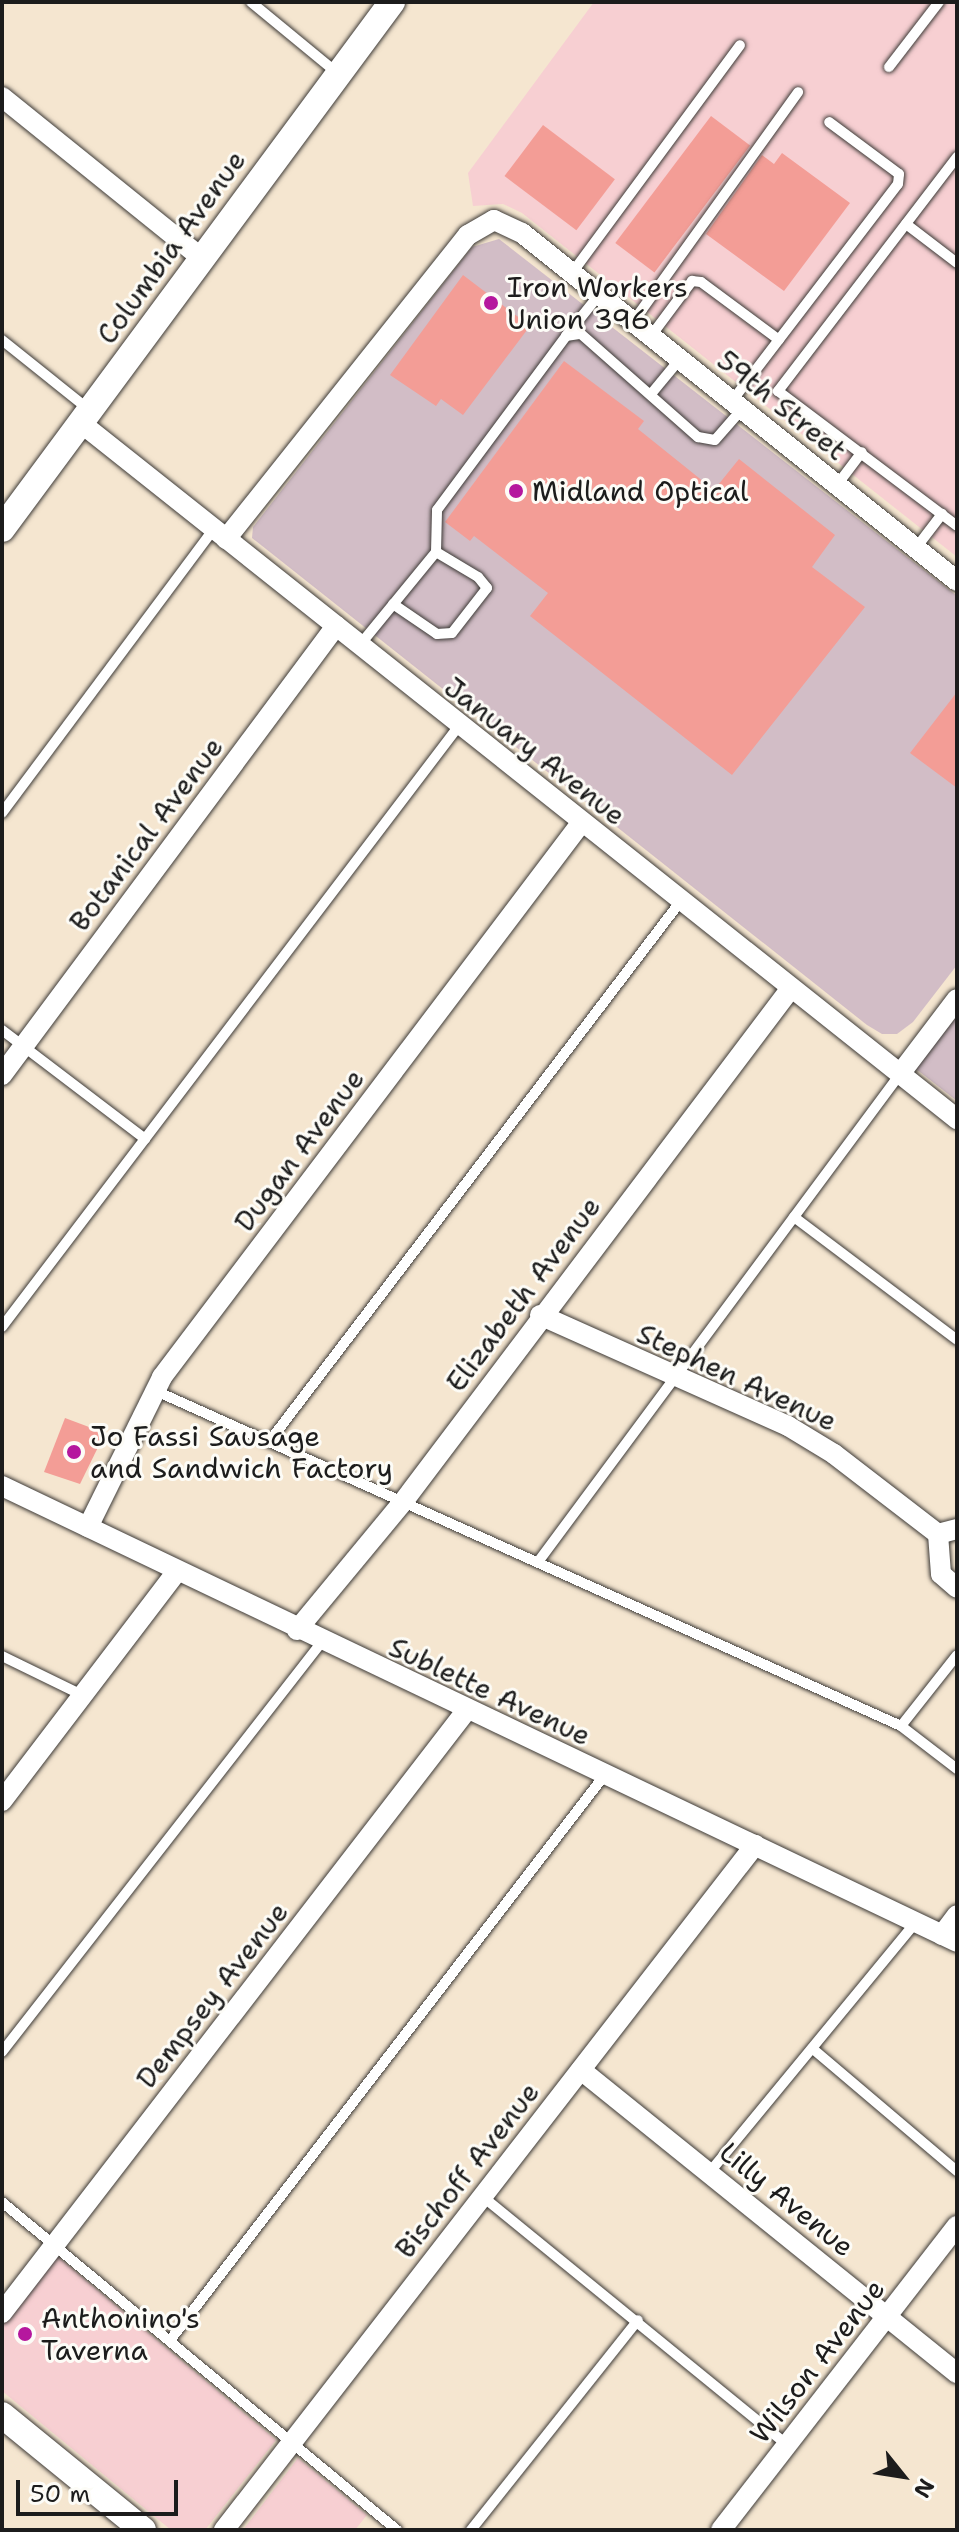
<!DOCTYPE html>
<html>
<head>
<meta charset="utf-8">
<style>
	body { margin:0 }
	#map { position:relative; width:959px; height:2532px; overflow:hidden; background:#f5e6d0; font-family:"Shantell Sans",sans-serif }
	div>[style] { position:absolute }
	.built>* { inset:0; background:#f7cfd2 }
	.industrial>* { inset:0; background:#d2bdc6 }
	.building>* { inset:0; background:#f39d96; transform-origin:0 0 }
	.roads { filter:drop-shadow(0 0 2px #3d3a37) drop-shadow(0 0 2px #3d3a37) }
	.service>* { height:10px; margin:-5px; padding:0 5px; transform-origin:5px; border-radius:5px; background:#fff }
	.minor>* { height:20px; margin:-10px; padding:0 10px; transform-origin:10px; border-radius:10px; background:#fff }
	.tertiary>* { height:26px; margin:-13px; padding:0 13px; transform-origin:13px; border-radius:13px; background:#fff }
	.dots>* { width:22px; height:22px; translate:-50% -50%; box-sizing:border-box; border:4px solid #fdfcf7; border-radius:50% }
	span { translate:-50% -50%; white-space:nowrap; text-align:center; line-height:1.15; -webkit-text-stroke:6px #fdfcf7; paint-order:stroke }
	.street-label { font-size:28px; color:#1c1c1c }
	.poi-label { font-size:28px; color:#1c1c1c }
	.left { translate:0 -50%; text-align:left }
	.frame { position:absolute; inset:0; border:4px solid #1c1c1c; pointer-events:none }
	.north { position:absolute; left:863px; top:2436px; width:80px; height:80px; -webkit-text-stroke:6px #fdfcf7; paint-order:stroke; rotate:120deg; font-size:22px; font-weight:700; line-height:32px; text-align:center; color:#1c1c1c }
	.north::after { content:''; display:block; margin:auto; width:28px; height:36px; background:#1c1c1c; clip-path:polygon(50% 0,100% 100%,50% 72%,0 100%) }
	.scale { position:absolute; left:16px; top:2480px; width:162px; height:36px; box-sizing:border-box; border:4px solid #1c1c1c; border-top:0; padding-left:10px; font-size:24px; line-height:28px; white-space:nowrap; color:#1c1c1c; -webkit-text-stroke:6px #fdfcf7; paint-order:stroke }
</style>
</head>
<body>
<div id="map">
	<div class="built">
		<i style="clip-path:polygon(594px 2px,957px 2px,957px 557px,522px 213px,503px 204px,473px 206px,468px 173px)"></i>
		<i style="clip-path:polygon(57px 2256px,276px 2440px,205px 2530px,171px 2530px,2px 2391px,2px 2326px)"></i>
		<i style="clip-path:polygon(298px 2458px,367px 2515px,355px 2530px,243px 2530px)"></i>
	</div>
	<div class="industrial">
		<i style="clip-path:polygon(499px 239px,957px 596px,957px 965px,913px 1022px,897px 1034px,882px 1034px,867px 1025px,252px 538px,253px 527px,472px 247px)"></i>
		<i style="clip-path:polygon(957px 1016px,957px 1101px,916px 1069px)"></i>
	</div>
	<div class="building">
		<i style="left:711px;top:116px;width:49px;height:159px;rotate:37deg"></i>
		<i style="left:543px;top:125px;width:90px;height:64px;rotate:37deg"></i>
		<i style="clip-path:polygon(782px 153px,850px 203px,784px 291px,706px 234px,762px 155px,774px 164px)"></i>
		<i style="clip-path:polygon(463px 275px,530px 326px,463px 415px,441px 399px,436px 406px,390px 375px)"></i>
		<i style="clip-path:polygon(564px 361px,644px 421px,638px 429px,714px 490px,739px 459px,835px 535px,812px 567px,865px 607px,732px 775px,530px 616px,548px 593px,474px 536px,470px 541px,445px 522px)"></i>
		<i style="clip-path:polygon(957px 692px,957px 788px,910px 753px)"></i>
		<i style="clip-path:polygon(65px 1418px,105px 1433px,80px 1484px,44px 1472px)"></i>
	</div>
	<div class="roads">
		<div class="service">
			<i style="left:251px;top:2px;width:112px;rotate:39.5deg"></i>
			<i style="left:889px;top:67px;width:82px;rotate:-52.4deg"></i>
			<i style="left:957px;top:157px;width:295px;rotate:127.4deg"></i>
			<i style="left:778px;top:391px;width:224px;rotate:37deg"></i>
			<i style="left:906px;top:224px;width:64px;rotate:37.4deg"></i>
			<i style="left:572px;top:273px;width:283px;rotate:-53.6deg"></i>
			<i style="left:633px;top:322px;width:283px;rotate:-54.3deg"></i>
			<i style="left:566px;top:336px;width:53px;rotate:-51.2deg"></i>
			<i style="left:651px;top:336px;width:69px;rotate:-53.3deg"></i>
			<i style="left:692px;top:281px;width:9px;rotate:6deg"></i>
			<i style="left:701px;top:282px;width:97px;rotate:36.6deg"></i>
			<i style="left:2px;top:340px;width:110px;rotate:38.7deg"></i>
			<i style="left:651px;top:394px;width:45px;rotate:-50.4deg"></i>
			<i style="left:732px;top:401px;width:273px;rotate:-52.6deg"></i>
			<i style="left:898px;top:184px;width:10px;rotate:-84deg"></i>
			<i style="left:899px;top:174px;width:87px;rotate:-143.4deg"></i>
			<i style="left:837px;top:485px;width:41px;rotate:-52.9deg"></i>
			<i style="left:916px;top:548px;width:43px;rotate:-52.6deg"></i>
			<i style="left:393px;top:604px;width:53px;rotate:34.3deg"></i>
			<i style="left:437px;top:634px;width:15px;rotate:-4deg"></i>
			<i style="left:452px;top:633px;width:57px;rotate:-52.1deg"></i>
			<i style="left:487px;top:588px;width:14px;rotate:-129deg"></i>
			<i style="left:478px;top:577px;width:49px;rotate:-149.2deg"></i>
			<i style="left:359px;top:646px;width:122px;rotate:-50.7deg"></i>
			<i style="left:436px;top:552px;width:42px;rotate:-88.6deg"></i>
			<i style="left:437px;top:510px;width:217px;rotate:-53.4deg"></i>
			<i style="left:566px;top:336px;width:15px;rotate:-8deg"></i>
			<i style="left:581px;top:334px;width:156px;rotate:41.4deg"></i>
			<i style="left:698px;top:437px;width:17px;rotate:10deg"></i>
			<i style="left:715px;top:440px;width:41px;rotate:-48.9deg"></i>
			<i style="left:2px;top:813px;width:354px;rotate:-53.3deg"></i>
			<i style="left:2px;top:1030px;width:180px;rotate:37.3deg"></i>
			<i style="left:794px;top:1217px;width:204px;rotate:37deg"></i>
			<i style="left:2px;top:1327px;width:754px;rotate:-52.77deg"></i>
			<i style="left:156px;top:1391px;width:817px;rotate:24.21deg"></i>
			<i style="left:901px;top:1726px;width:71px;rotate:37.5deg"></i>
			<i style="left:269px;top:1442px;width:679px;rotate:-52.72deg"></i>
			<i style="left:538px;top:1562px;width:608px;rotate:-53.43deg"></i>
			<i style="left:2px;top:1656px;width:89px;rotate:26deg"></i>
			<i style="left:901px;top:1726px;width:90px;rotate:-51.7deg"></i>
			<i style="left:813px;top:2049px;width:189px;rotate:40.3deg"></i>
			<i style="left:2px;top:2052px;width:519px;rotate:-52.05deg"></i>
			<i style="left:709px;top:2173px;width:325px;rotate:-50.5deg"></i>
			<i style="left:482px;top:2196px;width:394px;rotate:39.2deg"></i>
			<i style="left:2px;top:2202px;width:513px;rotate:39.71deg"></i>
			<i style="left:171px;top:2339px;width:710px;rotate:-52.44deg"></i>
			<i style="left:471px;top:2530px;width:268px;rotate:-51.5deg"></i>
		</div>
		<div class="minor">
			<i style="left:2px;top:97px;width:258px;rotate:38.9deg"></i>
			<i style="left:81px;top:423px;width:1119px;rotate:38.47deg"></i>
			<i style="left:226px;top:539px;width:389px;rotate:-51.5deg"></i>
			<i style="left:468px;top:235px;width:30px;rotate:-30deg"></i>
			<i style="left:494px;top:220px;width:31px;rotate:25deg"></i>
			<i style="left:522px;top:233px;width:557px;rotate:38.66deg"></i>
			<i style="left:900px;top:1074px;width:94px;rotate:-52.8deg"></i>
			<i style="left:2px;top:1075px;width:560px;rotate:-53.36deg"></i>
			<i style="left:540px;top:1315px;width:272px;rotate:24.1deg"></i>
			<i style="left:788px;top:1426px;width:54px;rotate:31.3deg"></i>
			<i style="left:834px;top:1454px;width:131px;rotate:37.6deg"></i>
			<i style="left:2px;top:1486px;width:1058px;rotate:25.52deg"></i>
			<i style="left:88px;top:1527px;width:167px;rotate:-63.7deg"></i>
			<i style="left:162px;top:1377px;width:695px;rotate:-52.9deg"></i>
			<i style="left:938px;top:1534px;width:40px;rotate:85.7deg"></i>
			<i style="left:941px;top:1574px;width:21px;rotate:41deg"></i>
			<i style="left:938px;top:1534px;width:20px;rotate:-15deg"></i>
			<i style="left:297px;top:1630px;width:166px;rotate:-50.4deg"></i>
			<i style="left:403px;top:1502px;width:644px;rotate:-52.95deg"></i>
			<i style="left:2px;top:1801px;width:289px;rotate:-52.7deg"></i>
			<i style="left:942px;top:1935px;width:25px;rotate:-53deg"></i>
			<i style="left:581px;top:2070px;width:483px;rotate:38.9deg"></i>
			<i style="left:2px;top:2313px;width:760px;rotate:-52.38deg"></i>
			<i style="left:224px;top:2530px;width:867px;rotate:-52.22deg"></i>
			<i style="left:721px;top:2530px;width:385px;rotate:-52.2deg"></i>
		</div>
		<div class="tertiary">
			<i style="left:2px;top:529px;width:656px;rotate:-53.5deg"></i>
			<i style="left:2px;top:2415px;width:182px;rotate:39.2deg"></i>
		</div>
	</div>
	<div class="dots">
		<i style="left:491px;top:303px;background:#b5179e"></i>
		<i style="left:516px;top:491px;background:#b5179e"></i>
		<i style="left:74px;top:1452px;background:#b5179e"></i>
		<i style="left:25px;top:2334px;background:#b5179e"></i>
	</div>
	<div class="street-label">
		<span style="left:171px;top:247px;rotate:-54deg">Columbia Avenue</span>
		<span style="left:782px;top:405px;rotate:39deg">59th Street</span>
		<span style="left:535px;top:751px;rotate:38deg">January Avenue</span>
		<span style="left:146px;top:834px;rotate:-53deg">Botanical Avenue</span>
		<span style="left:299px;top:1150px;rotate:-53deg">Dugan Avenue</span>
		<span style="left:523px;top:1294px;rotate:-53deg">Elizabeth Avenue</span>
		<span style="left:737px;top:1377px;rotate:25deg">Stephen Avenue</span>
		<span style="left:490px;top:1691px;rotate:25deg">Sublette Avenue</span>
		<span style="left:212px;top:1995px;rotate:-52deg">Dempsey Avenue</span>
		<span style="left:467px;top:2170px;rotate:-52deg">Bischoff Avenue</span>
		<span style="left:787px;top:2199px;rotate:39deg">Lilly Avenue</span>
		<span style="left:817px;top:2361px;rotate:-52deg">Wilson Avenue</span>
	</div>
	<div class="poi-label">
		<span class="left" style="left:507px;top:303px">Iron Workers<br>Union 396</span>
		<span class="left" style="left:532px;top:491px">Midland Optical</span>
		<span class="left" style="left:90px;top:1452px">Jo Fassi Sausage<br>and Sandwich Factory</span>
		<span class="left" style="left:41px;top:2334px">Anthonino's<br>Taverna</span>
	</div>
	<div class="frame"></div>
	<div class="north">N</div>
	<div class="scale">50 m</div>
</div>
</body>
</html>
